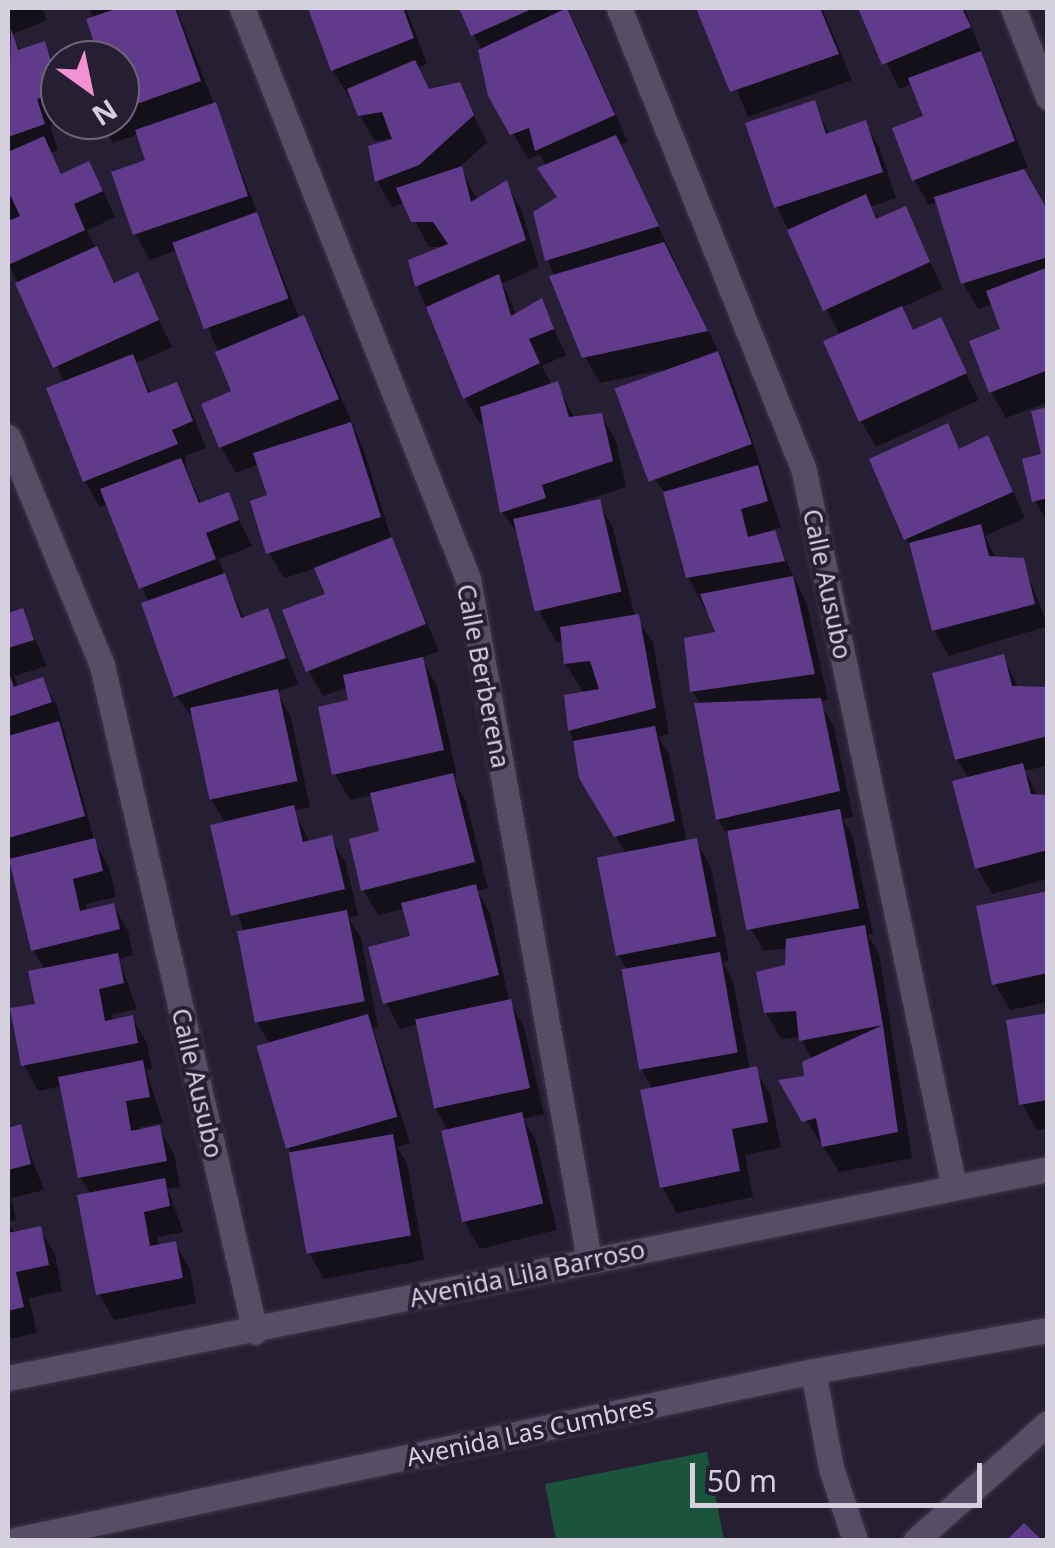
<!DOCTYPE html>
<html>
<head>
<meta charset="utf-8">
<style>
	body { margin:0 }
	#map { position:relative; width:1055px; height:1548px; overflow:hidden; background:#261e32; font-family:"Noto Sans",sans-serif }
	div>[style] { position:absolute }
	.green>* { inset:0; background:#1b543c }
	.shadow>* { inset:0; background:#0007 }
	.building>* { inset:0; background:#613b8b; transform-origin:0 0 }
	.roads { filter:drop-shadow(0 0 2px #3f3848) drop-shadow(0 0 2px #3f3848) }
	.minor>* { height:25px; margin:-12.5px; padding:0 12.5px; transform-origin:12.5px; border-radius:12.5px; background:#574e65 }
	span { translate:-50% -50%; white-space:nowrap; text-align:center; line-height:1.15; -webkit-text-stroke:8px #261e32; paint-order:stroke }
	.street-label { font-size:25px; color:#d5d0dd }
	.frame { position:absolute; inset:0; border:10px solid #d5d0dd; pointer-events:none }
	.north { position:absolute; left:40px; top:40px; width:100px; height:100px; box-sizing:border-box; background:#261e32; border:2px solid #6c6576; border-radius:50%; rotate:147deg; font-size:28px; font-weight:700; line-height:40px; text-align:center; color:#d5d0dd }
	.north::after { content:''; display:block; margin:auto; width:35px; height:45px; background:#f491d3; clip-path:polygon(50% 0,100% 100%,50% 72%,0 100%) }
	.scale { position:absolute; left:690px; top:1463px; width:292px; height:45px; box-sizing:border-box; border:5px solid #d5d0dd; border-top:0; padding-left:12px; font-size:30px; line-height:35px; white-space:nowrap; color:#d5d0dd; -webkit-text-stroke:8px #261e32; paint-order:stroke }
</style>
</head>
<body>
<div id="map">
	<div class="green">
		<i style="clip-path:polygon(707px 1452px,724px 1540px,556px 1540px,545px 1484px)"></i>
	</div>
	<div class="shadow">
		<i style="clip-path:polygon(8px 8px,42px 8px,47px 20px,11px 35px,21px 52px,44px 44px,60px 74px,60px 120px,65px 120px,50px 125px,58px 150px,51px 153px,63px 176px,88px 164px,103px 190px,115px 217px,87px 231px,116px 285px,137px 275px,172px 347px,136px 363px,151px 394px,176px 385px,191px 410px,206px 448px,185px 456px,187px 472px,202px 505px,227px 495px,252px 546px,219px 559px,226px 580px,245px 619px,267px 611px,299px 684px,277px 692px,291px 717px,310px 807px,294px 810px,310px 843px,331px 838px,346px 864px,358px 915px,349px 918px,361px 938px,378px 1027px,373px 1028px,410px 1143px,397px 1147px,407px 1163px,424px 1260px,324px 1279px,309px 1253px,270px 1045px,257px 1022px,244px 933px,213px 827px,226px 824px,211px 799px,195px 721px,176px 696px,144px 605px,149px 603px,108px 504px,100px 507px,85px 481px,65px 384px,8px 263px)"></i>
		<i style="clip-path:polygon(90px 8px,176px 8px,300px 320px,318px 344px,364px 451px,393px 544px,439px 651px,421px 658px,437px 686px,457px 776px,452px 777px,466px 801px,488px 888px,477px 891px,490px 913px,509px 1001px,524px 1027px,544px 1114px,523px 1119px,536px 1141px,557px 1230px,480px 1249px,465px 1223px,449px 1132px,436px 1109px,418px 1024px,400px 1029px,386px 1003px,413px 938px,405px 909px,378px 915px,363px 890px,382px 833px,373px 795px,350px 800px,335px 774px,351px 702px,348px 687px,323px 696px,308px 670px,328px 595px,317px 568px,284px 578px,269px 553px,270px 497px,259px 464px,236px 473px,221px 447px,205px 405px,234px 393px,178px 250px,150px 260px,135px 234px,148px 162px,139px 134px,113px 143px,100px 120px,120px 120px,120px 60px,103px 60px)"></i>
		<i style="clip-path:polygon(310px 8px,406px 8px,427px 64px,417px 68px,430px 91px,459px 85px,487px 142px,460px 167px,478px 201px,506px 184px,521px 209px,539px 267px,502px 283px,517px 316px,541px 302px,566px 355px,542px 366px,552px 386px,557px 384px,575px 419px,601px 415px,616px 441px,626px 487px,577px 503px,598px 502px,613px 528px,635px 617px,653px 642px,669px 734px,658px 737px,669px 754px,687px 843px,696px 841px,711px 867px,729px 961px,723px 963px,733px 981px,750px 1070px,755px 1069px,770px 1094px,781px 1148px,745px 1155px,753px 1197px,677px 1213px,662px 1187px,653px 1090px,642px 1070px,628px 972px,618px 954px,627px 855px,581px 777px,570px 730px,584px 694px,566px 664px,564px 640px,557px 643px,542px 617px,521px 537px,502px 512px,485px 421px,480px 424px,465px 398px,417px 286px,411px 262px,447px 247px,429px 247px,405px 202px,392px 207px,377px 181px,391px 139px,375px 141px,333px 70px)"></i>
		<i style="clip-path:polygon(461px 8px,568px 8px,628px 142px,619px 145px,732px 380px,781px 527px,772px 530px,807px 605px,828px 700px,819px 701px,834px 727px,853px 817px,843px 819px,853px 838px,873px 934px,868px 935px,879px 954px,912px 1158px,839px 1172px,782px 1082px,807px 1078px,812px 1060px,801px 1037px,781px 1039px,766px 1013px,788px 967px,788px 948px,764px 951px,749px 925px,731px 841px,718px 819px,701px 705px,692px 691px,718px 633px,688px 577px,667px 496px,649px 471px,662px 370px,600px 383px,585px 357px,548px 260px,558px 199px,540px 169px,547px 167px,540px 155px,528px 159px,491px 95px,482px 51px)"></i>
		<i style="clip-path:polygon(704px 8px,822px 8px,852px 80px,748px 117px)"></i>
		<i style="clip-path:polygon(861px 8px,964px 8px,1028px 167px,1022px 170px,1048px 215px,1048px 402px,1006px 418px,991px 392px,1003px 330px,993px 304px,978px 309px,963px 283px,938px 202px,929px 205px,914px 180px,926px 118px,913px 83px,899px 89px)"></i>
		<i style="clip-path:polygon(813px 103px,830px 135px,865px 123px,880px 149px,896px 198px,870px 207px,878px 221px,905px 209px,943px 289px,900px 308px,914px 332px,940px 320px,979px 400px,876px 447px,861px 421px,840px 336px,777px 207px,749px 125px)"></i>
		<i style="clip-path:polygon(1048px 410px,1048px 523px,1035px 501px)"></i>
		<i style="clip-path:polygon(947px 427px,960px 451px,987px 438px,1001px 464px,1025px 518px,985px 536px,996px 559px,1022px 560px,1048px 626px,949px 656px,934px 630px,907px 539px)"></i>
		<i style="clip-path:polygon(8px 601px,12px 614px,22px 611px,47px 666px,14px 676px,18px 688px,42px 680px,57px 706px,95px 843px,109px 867px,116px 897px,86px 904px,87px 911px,113px 905px,128px 931px,133px 955px,119px 959px,137px 1009px,112px 1014px,113px 1021px,132px 1017px,147px 1043px,152px 1069px,146px 1070px,163px 1123px,139px 1127px,140px 1132px,159px 1128px,174px 1154px,180px 1187px,168px 1189px,183px 1232px,157px 1237px,159px 1247px,175px 1244px,190px 1269px,196px 1303px,114px 1320px,99px 1294px,91px 1195px,80px 1177px,63px 1086px,38px 1091px,24px 1065px,45px 970px,33px 950px,13px 866px,8px 867px)"></i>
		<i style="clip-path:polygon(1003px 657px,1019px 689px,1048px 693px,1048px 765px,1025px 771px,1038px 797px,1048px 798px,1048px 879px,992px 894px,977px 868px,969px 779px,957px 759px)"></i>
		<i style="clip-path:polygon(1048px 893px,1048px 1002px,1010px 1010px,995px 984px)"></i>
		<i style="clip-path:polygon(1048px 1016px,1048px 1128px,1037px 1130px,1022px 1104px)"></i>
		<i style="clip-path:polygon(20px 1127px,44px 1190px,11px 1198px,16px 1220px,8px 1222px,15px 1234px,40px 1229px,55px 1254px,62px 1291px,29px 1298px,37px 1333px,8px 1339px,8px 1131px)"></i>
	</div>
	<div class="building">
		<i style="clip-path:polygon(118px 8px,175px 8px,201px 81px,120px 110px,120px 60px,100px 60px,86px 19px)"></i>
		<i style="clip-path:polygon(308px 8px,403px 8px,414px 38px,331px 71px)"></i>
		<i style="clip-path:polygon(459px 8px,534px 8px,471px 36px)"></i>
		<i style="clip-path:polygon(567px 8px,615px 115px,535px 151px,529px 128px,510px 135px,488px 96px,478px 50px)"></i>
		<i style="clip-path:polygon(696px 8px,820px 8px,839px 54px,730px 92px)"></i>
		<i style="clip-path:polygon(858px 8px,962px 8px,971px 27px,882px 65px)"></i>
		<i style="clip-path:polygon(11px 29px,18px 50px,45px 41px,60px 91px,37px 99px,45px 124px,8px 137px)"></i>
		<i style="clip-path:polygon(981px 51px,1015px 141px,912px 181px,892px 128px,923px 116px,908px 78px)"></i>
		<i style="clip-path:polygon(415px 60px,429px 89px,460px 82px,474px 115px,419px 165px,375px 182px,368px 146px,392px 139px,382px 112px,358px 116px,347px 89px)"></i>
		<i style="clip-path:polygon(815px 100px,826px 134px,866px 120px,883px 172px,774px 208px,745px 123px)"></i>
		<i style="clip-path:polygon(216px 102px,248px 196px,133px 235px,111px 172px,145px 160px,135px 130px)"></i>
		<i style="clip-path:polygon(616px 135px,659px 226px,545px 261px,533px 212px,557px 197px,537px 168px)"></i>
		<i style="clip-path:polygon(44px 136px,61px 174px,89px 161px,103px 191px,74px 204px,85px 230px,8px 265px,8px 221px,20px 216px,8px 190px,8px 152px)"></i>
		<i style="clip-path:polygon(462px 166px,471px 202px,507px 180px,526px 240px,415px 287px,408px 260px,448px 244px,433px 222px,411px 222px,396px 188px)"></i>
		<i style="clip-path:polygon(1024px 169px,1048px 211px,1048px 257px,961px 284px,934px 197px)"></i>
		<i style="clip-path:polygon(866px 194px,876px 219px,906px 206px,930px 262px,823px 311px,787px 230px)"></i>
		<i style="left:257px;top:212px;width:92px;height:90px;rotate:70deg"></i>
		<i style="clip-path:polygon(664px 242px,708px 331px,582px 358px,549px 276px)"></i>
		<i style="clip-path:polygon(97px 246px,114px 283px,138px 272px,159px 320px,53px 368px,15px 283px)"></i>
		<i style="clip-path:polygon(1048px 267px,1048px 370px,989px 393px,969px 341px,1000px 329px,986px 291px)"></i>
		<i style="clip-path:polygon(499px 274px,511px 316px,542px 298px,554px 329px,529px 339px,540px 363px,463px 399px,426px 307px)"></i>
		<i style="clip-path:polygon(902px 306px,913px 330px,941px 317px,967px 373px,859px 422px,823px 341px)"></i>
		<i style="clip-path:polygon(304px 315px,339px 399px,219px 448px,201px 404px,231px 391px,215px 352px)"></i>
		<i style="left:718px;top:351px;width:99px;height:110px;rotate:70deg"></i>
		<i style="clip-path:polygon(133px 354px,148px 393px,177px 382px,193px 421px,172px 430px,178px 444px,83px 482px,46px 388px)"></i>
		<i style="clip-path:polygon(558px 381px,569px 417px,602px 413px,613px 461px,542px 485px,546px 498px,500px 513px,480px 407px)"></i>
		<i style="clip-path:polygon(1048px 407px,1048px 498px,1032px 502px,1022px 459px,1041px 454px,1031px 411px)"></i>
		<i style="clip-path:polygon(351px 422px,381px 517px,266px 554px,250px 501px,267px 495px,253px 453px)"></i>
		<i style="clip-path:polygon(948px 423px,959px 449px,988px 435px,1013px 492px,904px 540px,869px 459px)"></i>
		<i style="clip-path:polygon(181px 458px,199px 503px,229px 492px,239px 520px,206px 533px,216px 559px,139px 589px,100px 489px)"></i>
		<i style="clip-path:polygon(758px 465px,768px 501px,741px 509px,748px 537px,775px 530px,785px 561px,686px 578px,663px 492px)"></i>
		<i style="left:600px;top:499px;width:95px;height:89px;rotate:77deg"></i>
		<i style="clip-path:polygon(981px 524px,989px 556px,1024px 558px,1035px 604px,932px 631px,909px 543px)"></i>
		<i style="clip-path:polygon(392px 537px,426px 624px,306px 672px,282px 610px,325px 594px,314px 568px)"></i>
		<i style="clip-path:polygon(225px 573px,241px 618px,268px 608px,286px 658px,174px 697px,141px 603px)"></i>
		<i style="clip-path:polygon(793px 576px,815px 674px,690px 692px,684px 638px,715px 632px,700px 594px)"></i>
		<i style="clip-path:polygon(23px 608px,34px 640px,8px 648px,8px 613px)"></i>
		<i style="clip-path:polygon(639px 614px,656px 708px,568px 731px,564px 695px,599px 689px,590px 661px,564px 664px,560px 627px)"></i>
		<i style="clip-path:polygon(1004px 654px,1012px 686px,1047px 687px,1048px 736px,955px 760px,932px 673px)"></i>
		<i style="clip-path:polygon(423px 657px,444px 750px,332px 775px,318px 707px,348px 700px,343px 675px)"></i>
		<i style="clip-path:polygon(8px 670px,14px 687px,43px 677px,52px 702px,8px 717px)"></i>
		<i style="left:278px;top:689px;width:94px;height:90px;rotate:78deg"></i>
		<i style="clip-path:polygon(821px 698px,840px 791px,716px 820px,694px 703px)"></i>
		<i style="clip-path:polygon(59px 721px,85px 816px,8px 838px,8px 736px)"></i>
		<i style="clip-path:polygon(655px 726px,675px 821px,614px 837px,579px 778px,573px 741px)"></i>
		<i style="clip-path:polygon(1023px 763px,1031px 794px,1048px 795px,1048px 850px,975px 869px,952px 781px)"></i>
		<i style="clip-path:polygon(453px 773px,475px 862px,361px 891px,349px 839px,379px 831px,370px 793px)"></i>
		<i style="clip-path:polygon(294px 805px,303px 842px,332px 835px,345px 889px,231px 916px,210px 825px)"></i>
		<i style="left:840px;top:809px;width:101px;height:115px;rotate:79deg"></i>
		<i style="clip-path:polygon(95px 838px,103px 871px,73px 879px,80px 911px,114px 903px,120px 929px,31px 951px,9px 859px)"></i>
		<i style="left:697px;top:838px;width:100px;height:102px;rotate:79deg"></i>
		<i style="clip-path:polygon(476px 884px,499px 975px,383px 1004px,368px 947px,410px 936px,401px 903px)"></i>
		<i style="clip-path:polygon(1048px 891px,1048px 973px,992px 985px,976px 906px)"></i>
		<i style="left:347px;top:910px;width:93px;height:112px;rotate:79deg"></i>
		<i style="clip-path:polygon(865px 925px,883px 1025px,799px 1041px,796px 1011px,764px 1013px,756px 972px,785px 965px,786px 939px)"></i>
		<i style="left:720px;top:952px;width:102px;height:100px;rotate:80deg"></i>
		<i style="clip-path:polygon(118px 953px,124px 983px,99px 989px,105px 1021px,133px 1015px,138px 1043px,21px 1066px,10px 1008px,35px 1004px,28px 971px)"></i>
		<i style="left:511px;top:999px;width:91px;height:98px;rotate:78deg"></i>
		<i style="clip-path:polygon(1048px 1013px,1048px 1100px,1019px 1105px,1006px 1020px)"></i>
		<i style="left:368px;top:1014px;width:107px;height:116px;rotate:74deg"></i>
		<i style="clip-path:polygon(883px 1025px,898px 1132px,822px 1147px,816px 1118px,802px 1122px,778px 1080px,804px 1076px,802px 1062px)"></i>
		<i style="clip-path:polygon(143px 1060px,150px 1097px,126px 1101px,131px 1131px,160px 1125px,167px 1161px,78px 1178px,58px 1077px)"></i>
		<i style="clip-path:polygon(757px 1066px,768px 1122px,732px 1129px,740px 1171px,660px 1188px,640px 1090px)"></i>
		<i style="left:522px;top:1112px;width:94px;height:83px;rotate:77deg"></i>
		<i style="clip-path:polygon(21px 1124px,31px 1164px,8px 1170px,8px 1128px)"></i>
		<i style="left:393px;top:1134px;width:103px;height:106px;rotate:80deg"></i>
		<i style="clip-path:polygon(165px 1178px,170px 1206px,144px 1212px,150px 1246px,176px 1241px,183px 1278px,96px 1295px,77px 1195px)"></i>
		<i style="clip-path:polygon(41px 1226px,49px 1265px,16px 1272px,24px 1307px,8px 1311px,8px 1233px)"></i>
		<i style="clip-path:polygon(1024px 1523px,1042px 1540px,1007px 1540px)"></i>
	</div>
	<div class="roads">
		<div class="minor">
			<i style="left:242px;top:8px;width:614px;rotate:68.41deg"></i>
			<i style="left:468px;top:579px;width:691px;rotate:79.91deg"></i>
			<i style="left:619px;top:8px;width:495px;rotate:68.2deg"></i>
			<i style="left:803px;top:467px;width:736px;rotate:78.16deg"></i>
			<i style="left:1013px;top:8px;width:96px;rotate:68.5deg"></i>
			<i style="left:8px;top:437px;width:247px;rotate:67.6deg"></i>
			<i style="left:102px;top:665px;width:684px;rotate:77.08deg"></i>
			<i style="left:813px;top:1371px;width:99px;rotate:79.5deg"></i>
			<i style="left:831px;top:1468px;width:76px;rotate:71.6deg"></i>
			<i style="left:8px;top:1378px;width:1061px;rotate:-11.36deg"></i>
			<i style="left:15px;top:1540px;width:816px;rotate:-11.96deg"></i>
			<i style="left:813px;top:1371px;width:239px;rotate:-9.9deg"></i>
			<i style="left:916px;top:1540px;width:176px;rotate:-41.6deg"></i>
		</div>
	</div>
	<div class="street-label">
		<span style="left:828px;top:584px;rotate:78deg">Calle Ausubo</span>
		<span style="left:484px;top:676px;rotate:79deg">Calle Berberena</span>
		<span style="left:198px;top:1083px;rotate:77deg">Calle Ausubo</span>
		<span style="left:527px;top:1273px;rotate:-12deg">Avenida Lila Barroso</span>
		<span style="left:530px;top:1431px;rotate:-12deg">Avenida Las Cumbres</span>
	</div>
	<div class="frame"></div>
	<div class="north">N</div>
	<div class="scale">50 m</div>
</div>
</body>
</html>
